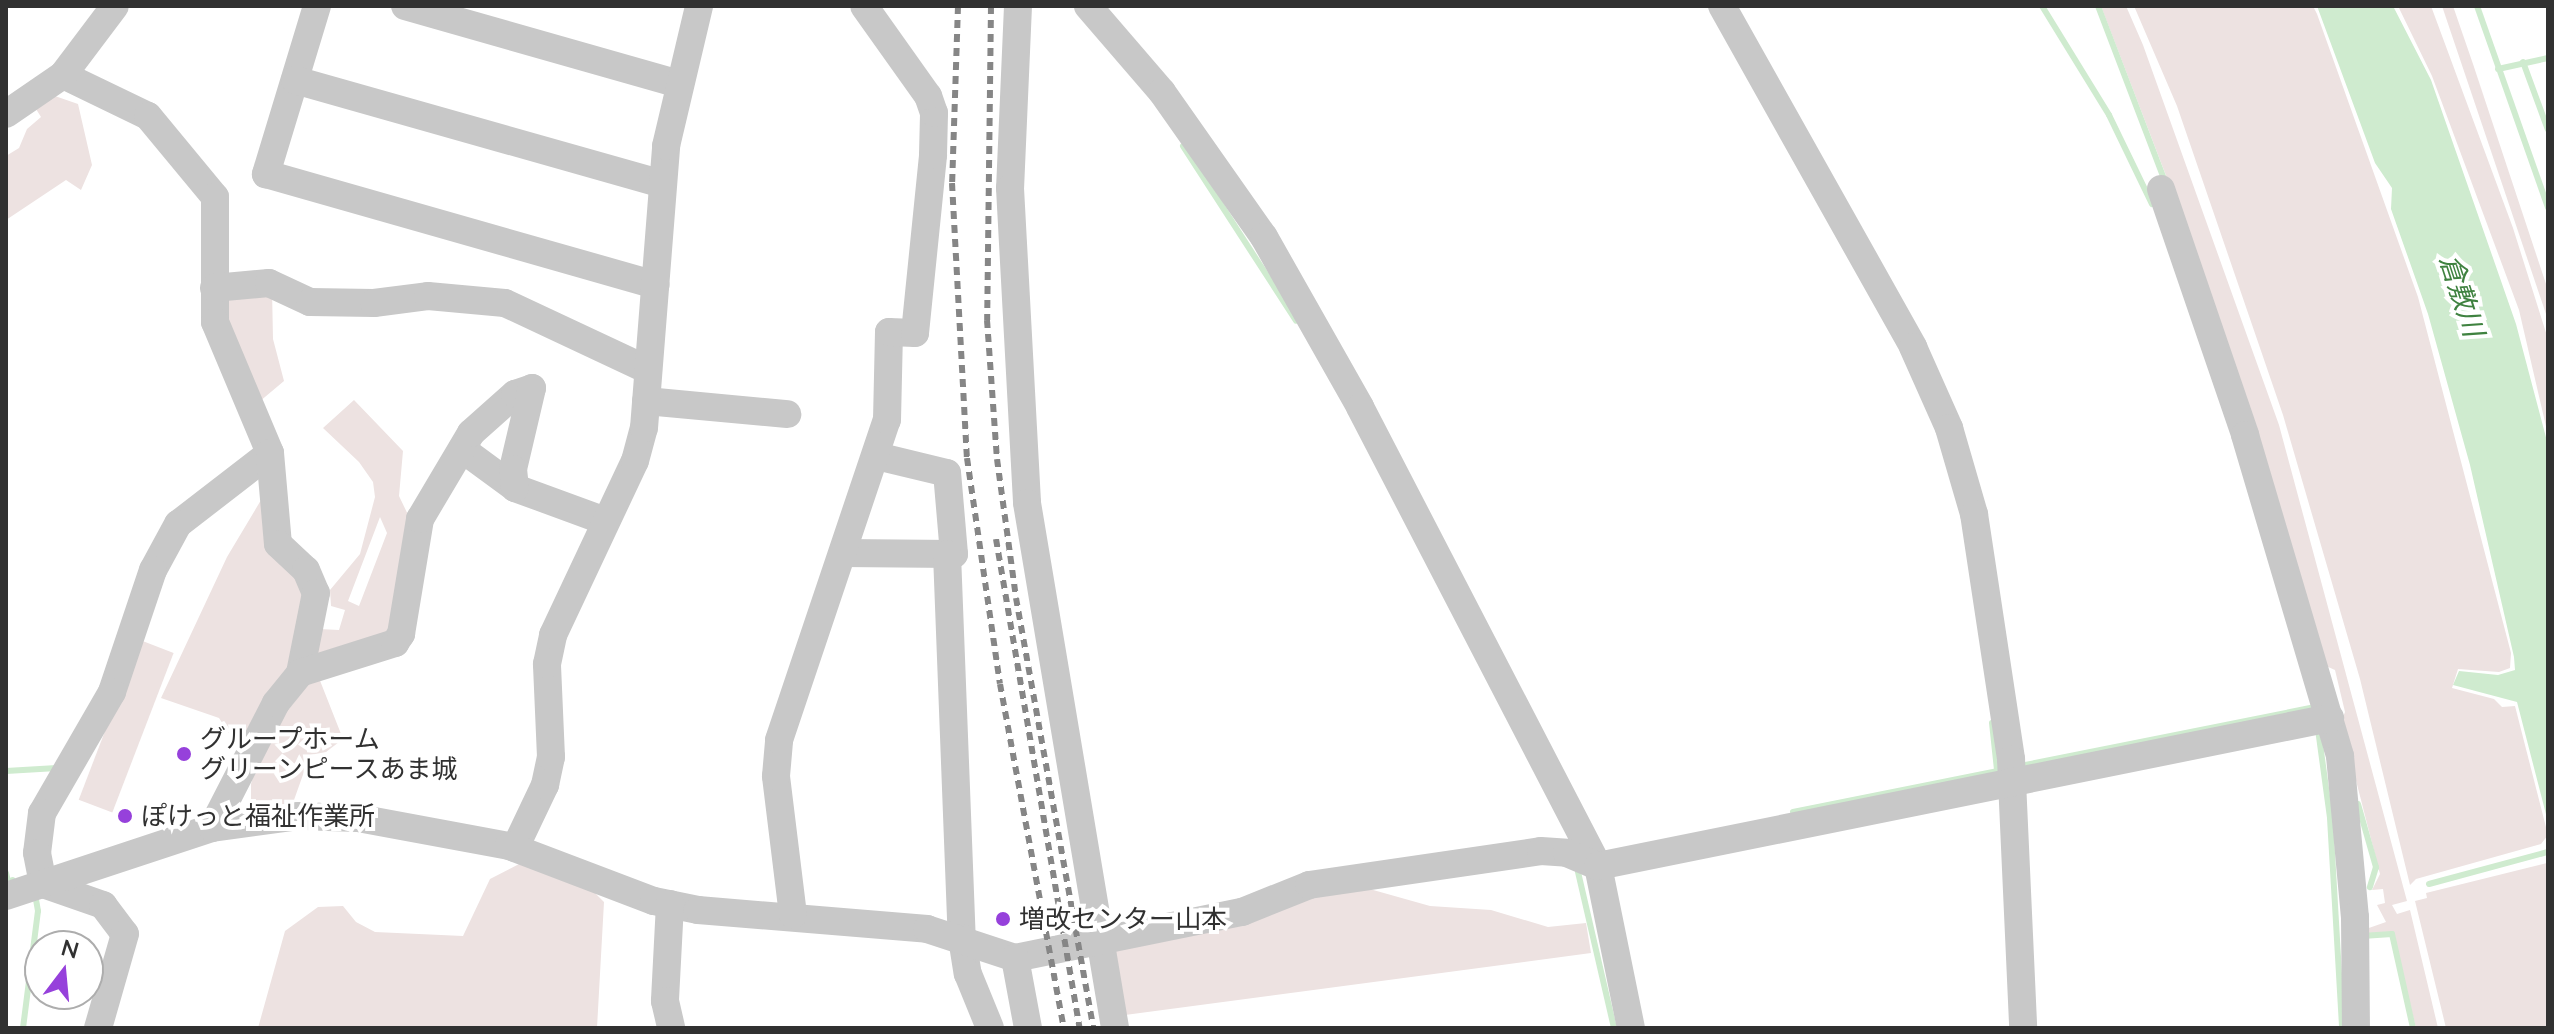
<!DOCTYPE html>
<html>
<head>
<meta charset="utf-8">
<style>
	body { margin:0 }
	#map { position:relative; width:2554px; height:1034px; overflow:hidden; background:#fff; font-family:Lato,"Noto Sans JP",sans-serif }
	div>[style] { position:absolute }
	.green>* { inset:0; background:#ede2e1; transform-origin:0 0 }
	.water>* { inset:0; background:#cfebcf }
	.stream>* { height:6px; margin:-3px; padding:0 3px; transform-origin:3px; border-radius:3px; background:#cfebcf }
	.minor>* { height:28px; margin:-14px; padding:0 14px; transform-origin:14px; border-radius:14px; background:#c8c8c8 }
	.rail>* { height:6px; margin-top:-3px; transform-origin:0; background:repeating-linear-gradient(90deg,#868686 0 8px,transparent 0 14px) }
	.dots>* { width:22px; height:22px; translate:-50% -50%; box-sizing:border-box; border:4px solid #fff; border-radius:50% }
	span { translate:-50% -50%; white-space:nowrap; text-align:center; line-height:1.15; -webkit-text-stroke:8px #fff; paint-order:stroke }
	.poi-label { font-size:26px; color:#313131 }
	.left { translate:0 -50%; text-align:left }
	.water-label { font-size:28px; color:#3f8240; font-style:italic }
	.frame { position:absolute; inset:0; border:8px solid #313131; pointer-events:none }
	.north { position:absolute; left:24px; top:930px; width:80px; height:80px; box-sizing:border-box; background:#fff; border:2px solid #adadad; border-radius:50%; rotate:16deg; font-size:22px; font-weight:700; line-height:32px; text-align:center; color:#313131 }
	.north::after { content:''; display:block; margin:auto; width:28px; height:36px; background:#9641db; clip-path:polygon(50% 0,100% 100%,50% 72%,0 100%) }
</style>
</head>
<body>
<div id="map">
	<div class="green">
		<i style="clip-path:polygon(2101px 6px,2126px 6px,2143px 45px,2279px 425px,2407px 901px,2392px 905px,2397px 914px,2410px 910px,2438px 1028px,2416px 1028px,2392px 932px,2368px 934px,2366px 929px,2386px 922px,2377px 905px,2385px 903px,2383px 889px,2372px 890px,2380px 874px,2341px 722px,2345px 712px,2335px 670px,2326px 666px,2185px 225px)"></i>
		<i style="clip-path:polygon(2134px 6px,2313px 6px,2317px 14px,2418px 297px,2511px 653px,2510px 668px,2499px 672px,2458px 669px,2452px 688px,2494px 699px,2502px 707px,2515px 706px,2548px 835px,2541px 844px,2416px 879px,2410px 885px,2360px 679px,2283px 415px,2177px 106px)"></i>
		<i style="clip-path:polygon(2398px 6px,2431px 6px,2513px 228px,2548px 339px,2548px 435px,2519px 310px,2432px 76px)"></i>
		<i style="clip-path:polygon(2442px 6px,2453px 6px,2473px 64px,2548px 290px,2548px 320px)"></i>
		<i style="clip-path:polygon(52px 95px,78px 104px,92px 165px,81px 190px,66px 180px,6px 220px,6px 156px,19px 148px,27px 129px,41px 117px,36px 109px,6px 125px)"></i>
		<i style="clip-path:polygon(272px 289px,273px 339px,284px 381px,259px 402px,239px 368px,221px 294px)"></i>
		<i style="clip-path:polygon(evenodd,354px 400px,403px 451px,399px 496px,412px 523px,397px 634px,312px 656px,319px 629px,339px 630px,345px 610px,331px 606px,330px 590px,360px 554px,375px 497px,373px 482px,359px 462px,323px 428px,354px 400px,380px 517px,387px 533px,359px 606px,348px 601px,380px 517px)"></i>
		<i style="clip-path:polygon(267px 490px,310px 583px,293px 671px,242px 753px,219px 718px,161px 698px,227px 557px)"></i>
		<i style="left:140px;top:640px;width:36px;height:171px;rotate:21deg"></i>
		<i style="clip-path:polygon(317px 673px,343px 739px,326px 752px,310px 755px,294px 800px,275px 810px,261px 809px,251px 803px,251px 784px,262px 743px)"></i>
		<i style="clip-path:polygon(523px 862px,590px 888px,604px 902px,597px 1028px,258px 1028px,285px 931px,318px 907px,343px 906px,356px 922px,375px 932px,463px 936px,490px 879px)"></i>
		<i style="clip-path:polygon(2547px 863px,2548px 1028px,2446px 1028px,2415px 901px,2427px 898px,2426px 893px)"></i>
		<i style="clip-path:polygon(1359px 886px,1430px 906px,1491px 910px,1548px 927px,1586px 923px,1591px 953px,1125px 1015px,1111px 951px,1315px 893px)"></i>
	</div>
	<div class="water">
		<i style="clip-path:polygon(2317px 6px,2393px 6px,2431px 80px,2516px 324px,2548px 445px,2548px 822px,2517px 702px,2453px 685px,2459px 671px,2498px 675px,2515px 670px,2514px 657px,2470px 465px,2428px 314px,2391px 209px,2392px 188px,2375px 163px)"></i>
	</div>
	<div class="stream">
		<i style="left:2042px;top:6px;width:128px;rotate:58.4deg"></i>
		<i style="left:2109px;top:115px;width:99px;rotate:64.2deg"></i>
		<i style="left:2098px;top:6px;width:187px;rotate:69.1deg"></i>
		<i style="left:2477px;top:6px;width:214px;rotate:70.6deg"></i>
		<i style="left:2523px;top:62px;width:72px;rotate:69.8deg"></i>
		<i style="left:2498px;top:69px;width:51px;rotate:-12.4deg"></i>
		<i style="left:1183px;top:146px;width:208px;rotate:57.1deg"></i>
		<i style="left:1992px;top:723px;width:56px;rotate:83.9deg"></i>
		<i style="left:2318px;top:729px;width:90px;rotate:82.3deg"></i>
		<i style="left:2330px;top:818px;width:210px;rotate:86.7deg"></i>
		<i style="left:2020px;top:766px;width:301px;rotate:-11.3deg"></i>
		<i style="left:6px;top:771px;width:51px;rotate:-3.4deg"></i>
		<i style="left:2358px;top:804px;width:66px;rotate:74.1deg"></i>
		<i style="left:2376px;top:867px;width:21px;rotate:107deg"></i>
		<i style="left:1793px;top:812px;width:209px;rotate:-11.3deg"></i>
		<i style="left:1578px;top:872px;width:160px;rotate:77deg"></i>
		<i style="left:6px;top:873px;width:9px;rotate:77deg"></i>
		<i style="left:8px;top:882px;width:5px;rotate:-22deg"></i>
		<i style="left:2429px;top:884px;width:123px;rotate:-15.1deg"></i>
		<i style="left:2362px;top:936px;width:30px;rotate:-4deg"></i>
		<i style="left:2392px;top:934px;width:96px;rotate:77.4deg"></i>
		<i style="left:23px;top:1028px;width:118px;rotate:-82.7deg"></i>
		<i style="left:38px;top:911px;width:17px;rotate:-100deg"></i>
	</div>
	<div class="minor">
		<i style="left:317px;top:6px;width:176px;rotate:106.9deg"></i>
		<i style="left:266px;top:174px;width:405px;rotate:15.9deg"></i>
		<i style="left:405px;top:6px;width:285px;rotate:15.9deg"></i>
		<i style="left:1018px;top:6px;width:182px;rotate:92.5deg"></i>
		<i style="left:1010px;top:188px;width:315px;rotate:86.9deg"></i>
		<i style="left:1027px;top:503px;width:532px;rotate:80.48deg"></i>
		<i style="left:1088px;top:6px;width:113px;rotate:49.3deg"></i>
		<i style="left:1162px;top:92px;width:177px;rotate:54.9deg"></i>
		<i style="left:1264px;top:237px;width:195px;rotate:60.5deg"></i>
		<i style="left:1360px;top:407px;width:517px;rotate:62.59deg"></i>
		<i style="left:1598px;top:866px;width:165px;rotate:78.5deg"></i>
		<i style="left:1722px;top:6px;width:391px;rotate:60.7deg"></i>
		<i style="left:1913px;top:347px;width:89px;rotate:66deg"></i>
		<i style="left:1949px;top:428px;width:90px;rotate:73.8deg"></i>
		<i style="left:1974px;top:514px;width:248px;rotate:81.4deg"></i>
		<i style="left:2011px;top:759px;width:269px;rotate:87.4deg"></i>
		<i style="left:63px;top:75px;width:94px;rotate:25.8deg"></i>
		<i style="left:148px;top:116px;width:105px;rotate:50.4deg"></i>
		<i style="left:215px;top:197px;width:125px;rotate:90deg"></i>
		<i style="left:215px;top:322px;width:142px;rotate:67.2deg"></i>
		<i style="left:270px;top:453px;width:116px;rotate:142.3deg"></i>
		<i style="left:178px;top:524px;width:52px;rotate:118.5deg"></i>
		<i style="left:153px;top:570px;width:129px;rotate:108.6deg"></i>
		<i style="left:112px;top:692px;width:140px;rotate:120deg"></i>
		<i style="left:42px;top:813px;width:40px;rotate:97.1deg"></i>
		<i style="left:37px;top:853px;width:32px;rotate:79deg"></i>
		<i style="left:43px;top:884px;width:64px;rotate:19.3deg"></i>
		<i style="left:103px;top:905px;width:36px;rotate:53deg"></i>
		<i style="left:125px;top:934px;width:98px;rotate:106deg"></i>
		<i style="left:295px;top:80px;width:382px;rotate:15.8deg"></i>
		<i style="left:6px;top:114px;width:69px;rotate:-34.4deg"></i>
		<i style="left:63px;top:75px;width:86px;rotate:-53deg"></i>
		<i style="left:2161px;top:189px;width:260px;rotate:71.1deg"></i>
		<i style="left:2245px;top:435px;width:335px;rotate:73.5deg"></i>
		<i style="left:2340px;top:756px;width:162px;rotate:84.7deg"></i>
		<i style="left:2355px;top:917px;width:111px;rotate:89.5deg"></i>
		<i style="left:214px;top:288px;width:55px;rotate:-5.2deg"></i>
		<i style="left:269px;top:283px;width:45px;rotate:24.9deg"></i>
		<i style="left:310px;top:302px;width:64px;rotate:0.9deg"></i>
		<i style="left:374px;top:303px;width:54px;rotate:-7.4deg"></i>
		<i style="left:428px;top:296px;width:77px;rotate:5.2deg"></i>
		<i style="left:505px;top:303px;width:158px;rotate:25.1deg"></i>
		<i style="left:646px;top:401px;width:142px;rotate:5.3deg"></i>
		<i style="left:462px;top:449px;width:66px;rotate:36.3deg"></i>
		<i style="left:515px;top:488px;width:96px;rotate:20.1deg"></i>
		<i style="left:270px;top:453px;width:91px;rotate:85deg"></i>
		<i style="left:278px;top:544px;width:38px;rotate:43deg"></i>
		<i style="left:306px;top:570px;width:25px;rotate:67deg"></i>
		<i style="left:316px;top:593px;width:82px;rotate:101.3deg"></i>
		<i style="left:843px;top:553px;width:111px;rotate:0.5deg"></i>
		<i style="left:954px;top:554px;width:81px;rotate:-94.9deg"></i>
		<i style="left:947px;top:473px;width:73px;rotate:-166.5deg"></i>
		<i style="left:947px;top:554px;width:384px;rotate:87.8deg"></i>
		<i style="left:962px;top:938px;width:36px;rotate:81deg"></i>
		<i style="left:968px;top:974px;width:58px;rotate:67.8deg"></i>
		<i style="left:212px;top:828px;width:140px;rotate:-62.9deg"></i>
		<i style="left:276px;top:703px;width:38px;rotate:-51deg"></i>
		<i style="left:300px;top:673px;width:100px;rotate:-17.5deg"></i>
		<i style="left:395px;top:643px;width:11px;rotate:-56deg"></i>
		<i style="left:401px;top:634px;width:117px;rotate:-80.6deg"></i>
		<i style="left:420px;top:519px;width:100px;rotate:-59.3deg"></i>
		<i style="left:471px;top:433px;width:59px;rotate:-41.6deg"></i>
		<i style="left:515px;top:394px;width:18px;rotate:-19deg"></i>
		<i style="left:532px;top:388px;width:83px;rotate:103.2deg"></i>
		<i style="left:513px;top:469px;width:19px;rotate:84deg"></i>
		<i style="left:515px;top:848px;width:70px;rotate:-64.5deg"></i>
		<i style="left:545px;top:785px;width:29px;rotate:-78deg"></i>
		<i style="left:551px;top:757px;width:93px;rotate:-92.5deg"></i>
		<i style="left:547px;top:664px;width:30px;rotate:-78deg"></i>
		<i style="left:553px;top:635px;width:192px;rotate:-64.8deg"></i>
		<i style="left:635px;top:461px;width:34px;rotate:-75deg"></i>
		<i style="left:644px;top:428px;width:283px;rotate:-85.5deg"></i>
		<i style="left:666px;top:146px;width:144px;rotate:-76.7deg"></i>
		<i style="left:6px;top:896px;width:217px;rotate:-18.3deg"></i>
		<i style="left:212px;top:828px;width:87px;rotate:-7.9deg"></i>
		<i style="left:298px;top:816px;width:60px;rotate:1.9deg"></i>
		<i style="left:358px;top:818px;width:154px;rotate:10.5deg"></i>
		<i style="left:509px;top:846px;width:155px;rotate:20.8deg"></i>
		<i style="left:654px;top:901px;width:45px;rotate:11.6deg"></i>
		<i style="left:698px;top:910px;width:230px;rotate:4.7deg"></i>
		<i style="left:927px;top:929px;width:93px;rotate:18.2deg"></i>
		<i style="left:1015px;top:958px;width:232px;rotate:-11.5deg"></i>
		<i style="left:1242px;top:912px;width:72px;rotate:-21.9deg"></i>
		<i style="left:1309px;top:885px;width:234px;rotate:-8.3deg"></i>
		<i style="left:1541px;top:851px;width:26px;rotate:4deg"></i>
		<i style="left:1567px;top:853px;width:34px;rotate:23deg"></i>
		<i style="left:1598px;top:866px;width:747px;rotate:-11.43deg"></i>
		<i style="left:670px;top:904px;width:97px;rotate:93deg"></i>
		<i style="left:665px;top:1001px;width:28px;rotate:77deg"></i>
		<i style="left:793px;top:915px;width:140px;rotate:-97deg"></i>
		<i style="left:776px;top:776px;width:36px;rotate:-85deg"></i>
		<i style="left:779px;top:740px;width:338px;rotate:-71.4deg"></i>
		<i style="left:887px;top:420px;width:88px;rotate:-88.7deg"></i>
		<i style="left:889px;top:332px;width:26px;rotate:2deg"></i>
		<i style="left:915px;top:333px;width:179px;rotate:-84.2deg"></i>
		<i style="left:933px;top:155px;width:42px;rotate:-88.6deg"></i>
		<i style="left:934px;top:113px;width:18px;rotate:-109deg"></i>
		<i style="left:928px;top:96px;width:110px;rotate:-125.4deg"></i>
		<i style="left:1015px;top:958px;width:71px;rotate:79.5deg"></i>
	</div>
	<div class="rail">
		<i style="left:958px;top:6px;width:177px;rotate:91.9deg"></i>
		<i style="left:952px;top:183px;width:275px;rotate:86.9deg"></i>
		<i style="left:967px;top:458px;width:228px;rotate:81.7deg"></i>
		<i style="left:1000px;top:684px;width:350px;rotate:79.5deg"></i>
		<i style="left:991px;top:6px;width:314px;rotate:90.7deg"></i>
		<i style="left:987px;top:320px;width:139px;rotate:85.9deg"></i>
		<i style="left:997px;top:459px;width:140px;rotate:82.2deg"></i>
		<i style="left:1016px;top:598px;width:437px;rotate:79.8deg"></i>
		<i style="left:996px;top:539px;width:496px;rotate:80.3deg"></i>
	</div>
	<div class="dots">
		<i style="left:184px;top:754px;background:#9641db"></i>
		<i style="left:125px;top:816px;background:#9641db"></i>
		<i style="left:1003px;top:919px;background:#9641db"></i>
	</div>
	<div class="poi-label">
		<span class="left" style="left:200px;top:754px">グループホーム<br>グリーンピースあま城</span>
		<span class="left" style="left:141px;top:816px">ぽけっと福祉作業所</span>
		<span class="left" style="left:1019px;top:919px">増改センター山本</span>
	</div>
	<div class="water-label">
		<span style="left:2463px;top:295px;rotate:72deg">倉敷川</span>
	</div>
	<div class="frame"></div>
	<div class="north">N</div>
</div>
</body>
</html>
